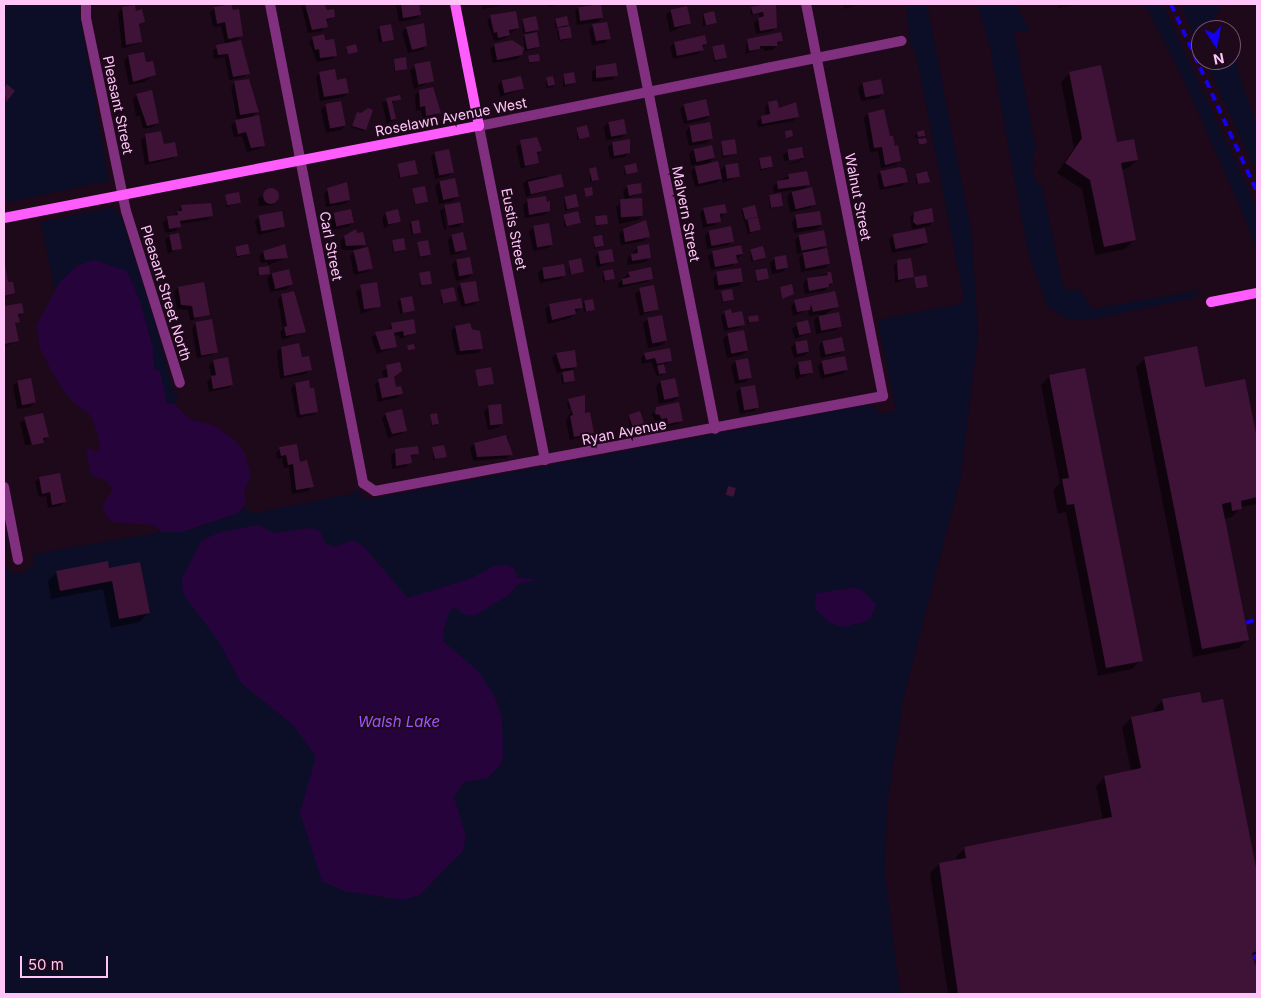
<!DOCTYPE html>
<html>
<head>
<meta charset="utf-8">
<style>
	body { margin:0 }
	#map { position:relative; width:1261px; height:998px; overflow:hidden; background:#1d091a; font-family:Inter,sans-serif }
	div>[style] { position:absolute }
	.green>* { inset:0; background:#0c0d27 }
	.water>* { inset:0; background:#26043b }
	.shadow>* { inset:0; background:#0007; transform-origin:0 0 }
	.building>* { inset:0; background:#3f1337; transform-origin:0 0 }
	.round { border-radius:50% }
	.street>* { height:10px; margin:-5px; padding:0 5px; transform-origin:5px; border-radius:5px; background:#812f7f }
	.secondary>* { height:10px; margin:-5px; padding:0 5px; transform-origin:5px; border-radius:5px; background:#ff5cfd }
	.rail>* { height:4px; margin-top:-2px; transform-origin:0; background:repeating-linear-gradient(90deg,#1500f0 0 8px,transparent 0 14px) }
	span { translate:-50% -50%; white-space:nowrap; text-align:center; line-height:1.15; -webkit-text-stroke:4px #1d091a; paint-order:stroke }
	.street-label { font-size:14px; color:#ffc5f9 }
	.water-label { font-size:15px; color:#a053ff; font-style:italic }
	.frame { position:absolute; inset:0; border:5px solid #ffc5f9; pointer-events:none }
	.north { position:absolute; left:1191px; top:20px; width:50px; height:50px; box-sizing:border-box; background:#1d091a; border:1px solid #775473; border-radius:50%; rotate:169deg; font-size:14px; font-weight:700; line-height:20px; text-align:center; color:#ffc5f9 }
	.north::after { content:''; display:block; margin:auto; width:18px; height:22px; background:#1500f0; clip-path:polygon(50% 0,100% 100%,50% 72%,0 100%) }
	.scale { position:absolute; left:20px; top:956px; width:88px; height:22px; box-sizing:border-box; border:2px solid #ffc5f9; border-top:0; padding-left:6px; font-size:15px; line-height:18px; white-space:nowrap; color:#ffc5f9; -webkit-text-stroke:4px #1d091a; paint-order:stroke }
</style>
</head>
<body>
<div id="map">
	<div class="green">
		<i style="clip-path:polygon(4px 4px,78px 4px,109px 181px,4px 203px)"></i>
		<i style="clip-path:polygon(906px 4px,927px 4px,972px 236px,978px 335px,961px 476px,903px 700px,887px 806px,885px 873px,900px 994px,4px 994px,4px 526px,7px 541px,5px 564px,12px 573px,22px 574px,33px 565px,34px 554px,162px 532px,181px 532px,238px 513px,244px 507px,254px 513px,351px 494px,357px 490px,364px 498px,371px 499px,868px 405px,875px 407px,880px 414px,896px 411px,878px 320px,960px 304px,964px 299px,915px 49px,911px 50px)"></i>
		<i style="clip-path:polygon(977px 4px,1015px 4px,1031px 32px,1014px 32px,1036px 150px,1032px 152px,1035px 164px,1032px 170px,1038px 185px,1042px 186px,1063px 287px,1071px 291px,1079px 289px,1092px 309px,1199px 290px,1195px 298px,1089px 320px,1069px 320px,1048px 307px,1028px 252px,990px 47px)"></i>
		<i style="clip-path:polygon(1137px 4px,1163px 4px,1257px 208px,1257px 255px,1248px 225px,1186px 85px,1148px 10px)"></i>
		<i style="clip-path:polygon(1180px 4px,1222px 4px,1213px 21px,1213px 30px,1201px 30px,1201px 51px)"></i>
		<i style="clip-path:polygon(1237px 40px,1238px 72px,1257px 127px,1257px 174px,1205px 60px,1231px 60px,1231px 41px)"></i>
		<i style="clip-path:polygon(112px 207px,121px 216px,155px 322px,173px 390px,178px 395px,174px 404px,167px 404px,154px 369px,148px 328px,127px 271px,59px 283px,55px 291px,41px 222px)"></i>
	</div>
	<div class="water">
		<i style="clip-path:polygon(95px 260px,127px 271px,140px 301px,153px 349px,154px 369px,160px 371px,167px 404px,174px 404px,190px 419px,216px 426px,236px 441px,245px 454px,251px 475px,244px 492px,246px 502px,238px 513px,181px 532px,162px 532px,153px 525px,112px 522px,108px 518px,102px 506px,113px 489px,105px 480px,92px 476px,86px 453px,90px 448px,96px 452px,100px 448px,97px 432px,91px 416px,70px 399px,56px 380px,40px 348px,36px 326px,59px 283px,78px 265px)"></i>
		<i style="clip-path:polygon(259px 525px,274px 533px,310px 528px,320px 531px,325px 543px,335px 547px,353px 540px,364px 547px,408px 598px,472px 578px,494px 566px,505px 565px,514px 568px,517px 577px,537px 580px,518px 584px,510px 594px,476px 615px,466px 615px,455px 608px,450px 610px,443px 632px,443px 641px,479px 672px,496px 699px,502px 720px,503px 756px,500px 766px,487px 778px,464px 782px,454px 797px,466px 837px,463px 851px,420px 895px,403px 900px,344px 891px,322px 881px,300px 813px,316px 756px,293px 725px,241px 683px,219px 642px,183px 594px,182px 578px,202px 540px,221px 532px)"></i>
		<i style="clip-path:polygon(853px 588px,861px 589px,876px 604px,871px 618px,864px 622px,843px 627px,830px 623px,815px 609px,816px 593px)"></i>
	</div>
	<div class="shadow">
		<i style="clip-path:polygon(215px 4px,229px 4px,241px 35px,234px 42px,248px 73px,244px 77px,229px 80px,225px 57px,214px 59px,213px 50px,225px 44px,221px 26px,213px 27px,210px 12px,215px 8px)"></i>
		<i style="clip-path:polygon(301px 4px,321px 4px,334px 17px,325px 22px,322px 31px,308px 33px)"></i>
		<i style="clip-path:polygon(396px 4px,418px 4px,420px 15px,415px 19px,399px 22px)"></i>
		<i style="clip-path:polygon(482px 4px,508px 4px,482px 9px)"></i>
		<i style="clip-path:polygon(548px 4px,561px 4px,549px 7px)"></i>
		<i style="clip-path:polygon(600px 4px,602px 17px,598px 22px,577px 25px,575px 11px,579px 7px)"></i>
		<i style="clip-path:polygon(775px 4px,776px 27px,772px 31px,756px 34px,754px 23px,760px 18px,759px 13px,751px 15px,750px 10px)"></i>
		<i style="clip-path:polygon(843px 4px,860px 4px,844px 9px)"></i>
		<i style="clip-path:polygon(1058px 4px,1081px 4px,1058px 8px)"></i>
		<i style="clip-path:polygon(122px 9px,143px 22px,139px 26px,141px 42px,122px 49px,118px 13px)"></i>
		<i style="clip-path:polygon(670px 11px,689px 24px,670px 32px,666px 15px)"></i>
		<i style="clip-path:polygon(703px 14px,715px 22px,703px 26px)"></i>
		<i style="clip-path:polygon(491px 16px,517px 28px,504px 39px,494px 41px,487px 21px)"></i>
		<i style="clip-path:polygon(522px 20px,537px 30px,533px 34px,537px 48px,525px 51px,523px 38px,527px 33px,523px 34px)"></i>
		<i style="clip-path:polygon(555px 20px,567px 24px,563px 29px,569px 39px,559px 41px,557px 32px,561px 27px,555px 28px)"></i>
		<i style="clip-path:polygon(593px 25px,609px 38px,605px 43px,592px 45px,589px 30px)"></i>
		<i style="clip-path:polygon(390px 26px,392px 39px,379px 43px,377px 29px)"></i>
		<i style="clip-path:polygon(406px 28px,426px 46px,422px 50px,408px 53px,402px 32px)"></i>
		<i style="clip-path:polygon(313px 38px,324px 42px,336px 55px,332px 59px,317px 62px,309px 42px)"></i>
		<i style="clip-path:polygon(747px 40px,782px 41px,772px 50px,764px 51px,763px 48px,745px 54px)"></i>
		<i style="clip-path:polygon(674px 43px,706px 44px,698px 54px,673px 59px,670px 47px)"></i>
		<i style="clip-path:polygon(495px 45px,521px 55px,517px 59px,493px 63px,490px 49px)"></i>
		<i style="clip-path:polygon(713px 47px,726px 58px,714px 62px)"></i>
		<i style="clip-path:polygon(129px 56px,145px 64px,155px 74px,144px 82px,129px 85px,124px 61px)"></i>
		<i style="clip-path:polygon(529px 57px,539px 61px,528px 64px)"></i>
		<i style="clip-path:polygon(394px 60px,406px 69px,394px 72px)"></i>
		<i style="clip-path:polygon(429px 62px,433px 81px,414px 89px,410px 70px)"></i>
		<i style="clip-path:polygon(597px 68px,616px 75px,612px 80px,592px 82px,592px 72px)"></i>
		<i style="clip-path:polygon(320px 73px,336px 81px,348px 93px,343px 97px,320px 101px,316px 77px)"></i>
		<i style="clip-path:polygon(1070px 73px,1116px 144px,1137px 160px,1128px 168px,1121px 170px,1134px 240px,1125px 249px,1095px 255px,1082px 189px,1057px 173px,1074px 148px,1061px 82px)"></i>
		<i style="clip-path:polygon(563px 75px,575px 83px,563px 87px)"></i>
		<i style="clip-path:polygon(547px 78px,554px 85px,552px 87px,546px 88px)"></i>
		<i style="clip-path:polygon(502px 81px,522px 89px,500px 97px,498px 85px)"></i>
		<i style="clip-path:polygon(235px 82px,257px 112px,250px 118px,264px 145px,259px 149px,247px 152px,242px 136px,234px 137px,231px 125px,237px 121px,231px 87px)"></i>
		<i style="clip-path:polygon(862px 84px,883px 93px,879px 98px,861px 101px,858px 88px)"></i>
		<i style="clip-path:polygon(7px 86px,13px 91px,4px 102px,4px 89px)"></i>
		<i style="clip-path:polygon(420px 91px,439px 112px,435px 116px,423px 119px,421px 110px,416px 111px,415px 95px)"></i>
		<i style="clip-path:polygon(137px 95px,157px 123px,153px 127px,143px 129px,140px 116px,136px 117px,133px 99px)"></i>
		<i style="clip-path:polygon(399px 96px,392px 104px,395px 119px,387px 124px,382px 103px)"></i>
		<i style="clip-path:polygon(769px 103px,778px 110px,797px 117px,793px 121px,758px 127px,757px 121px,766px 116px,765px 107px)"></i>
		<i style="clip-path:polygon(326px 105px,345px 126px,341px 130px,326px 133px,321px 110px)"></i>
		<i style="clip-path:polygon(685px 105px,709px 116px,704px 120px,684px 124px,680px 109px)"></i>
		<i style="clip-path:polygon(357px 113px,365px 129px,363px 131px,351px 127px)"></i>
		<i style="clip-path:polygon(868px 114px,889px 138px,899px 161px,895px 165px,881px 168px,878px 151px,870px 152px,864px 118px)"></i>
		<i style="clip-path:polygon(608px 123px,626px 134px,621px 138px,606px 140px,604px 127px)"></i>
		<i style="clip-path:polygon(690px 127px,711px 138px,707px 143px,689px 146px,686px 131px)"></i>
		<i style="clip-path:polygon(577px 129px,588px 136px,577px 140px)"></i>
		<i style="clip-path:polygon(923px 132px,924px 136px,919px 140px,926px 143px,918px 146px,917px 142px,922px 137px,916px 138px,915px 135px)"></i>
		<i style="clip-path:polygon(146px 136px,163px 146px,176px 155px,172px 159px,145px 165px,141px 140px)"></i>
		<i style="clip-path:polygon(536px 138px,541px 151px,537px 155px,538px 162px,521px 169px,516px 146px)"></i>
		<i style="clip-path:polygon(613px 143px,629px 152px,625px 157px,610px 159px,608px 147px)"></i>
		<i style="clip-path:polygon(721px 143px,736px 154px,722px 158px)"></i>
		<i style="clip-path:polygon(693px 150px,714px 158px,707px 165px,719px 172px,725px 166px,739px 176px,723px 183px,722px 177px,716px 183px,695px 187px,691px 171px,699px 164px,691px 166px,689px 154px)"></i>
		<i style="clip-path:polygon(788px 151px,803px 158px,799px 162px,785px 165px,800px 160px,800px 158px,784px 161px,783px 155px)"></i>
		<i style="clip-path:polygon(435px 153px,453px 172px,448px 176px,435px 179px,431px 157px)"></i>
		<i style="clip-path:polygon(759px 160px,772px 167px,760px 171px)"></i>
		<i style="clip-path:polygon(398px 165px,417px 173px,399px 178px)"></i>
		<i style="clip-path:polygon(625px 166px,636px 172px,624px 175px)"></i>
		<i style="clip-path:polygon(590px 169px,598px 179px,596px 181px,590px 182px)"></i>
		<i style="clip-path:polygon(881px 172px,906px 181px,902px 186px,880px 190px,877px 176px)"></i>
		<i style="clip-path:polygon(789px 175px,809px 184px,803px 190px,814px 204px,810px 208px,790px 212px,787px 196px,794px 190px,774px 193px,773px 186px)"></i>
		<i style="clip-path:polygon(916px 175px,928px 181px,916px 185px)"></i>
		<i style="clip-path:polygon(546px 176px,563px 186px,526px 197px,523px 184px,527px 180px)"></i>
		<i style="clip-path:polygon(439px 182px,457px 197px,453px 201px,439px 204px,435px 186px)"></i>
		<i style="clip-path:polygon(628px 186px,641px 193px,625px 199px,623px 191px)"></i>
		<i style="clip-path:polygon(276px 189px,278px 201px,274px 205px,259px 206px,258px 198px)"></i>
		<i style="clip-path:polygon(328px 190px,349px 200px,345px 204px,326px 207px,324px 194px)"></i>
		<i style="clip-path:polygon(413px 190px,427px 202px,414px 205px)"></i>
		<i style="clip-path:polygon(226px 196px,239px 202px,226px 207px)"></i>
		<i style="clip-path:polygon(769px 196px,782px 205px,770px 209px)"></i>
		<i style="clip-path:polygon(564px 198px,578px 207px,565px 211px)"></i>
		<i style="clip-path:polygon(527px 201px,548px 211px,544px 215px,525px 218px,523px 205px)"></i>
		<i style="clip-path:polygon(620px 203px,642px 216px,638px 220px,619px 224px,616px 207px)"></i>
		<i style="clip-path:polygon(182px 206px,211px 215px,207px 220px,179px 224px,176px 231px,165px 233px,163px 222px,174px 216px)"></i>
		<i style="clip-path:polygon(754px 206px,759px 230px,748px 234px,741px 210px)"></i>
		<i style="clip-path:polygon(445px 207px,463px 222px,458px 227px,449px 228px,443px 208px,447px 229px,444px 230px,440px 211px)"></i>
		<i style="clip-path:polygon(704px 209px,725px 213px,715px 225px,703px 228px,700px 213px)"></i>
		<i style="clip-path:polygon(333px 213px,352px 223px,348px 227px,332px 230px,329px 218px)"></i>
		<i style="clip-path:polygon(386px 213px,399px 221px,384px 228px,382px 218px)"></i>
		<i style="clip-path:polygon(915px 213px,933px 222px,929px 226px,912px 229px,910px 217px)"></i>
		<i style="clip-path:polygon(564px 215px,579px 222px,564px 227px)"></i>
		<i style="clip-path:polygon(260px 217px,283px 226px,279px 230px,258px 235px,255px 221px)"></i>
		<i style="clip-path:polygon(796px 217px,821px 225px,817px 229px,794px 233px,792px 222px)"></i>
		<i style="clip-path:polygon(596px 218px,607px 223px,595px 227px)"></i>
		<i style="clip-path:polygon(418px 221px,420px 232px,412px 235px,409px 224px)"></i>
		<i style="clip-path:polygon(534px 227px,552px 244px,548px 248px,533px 251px,529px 232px)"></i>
		<i style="clip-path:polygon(623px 230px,648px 237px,644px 241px,621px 245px,619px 234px)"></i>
		<i style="clip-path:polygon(709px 231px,732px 241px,728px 245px,707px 249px,705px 236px)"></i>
		<i style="clip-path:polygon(452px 235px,465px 249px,461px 253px,450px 255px,448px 240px)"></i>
		<i style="clip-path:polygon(169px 236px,180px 248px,168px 254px,165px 240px)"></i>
		<i style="clip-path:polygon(799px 236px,825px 245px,820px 251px,829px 264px,825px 268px,801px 272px,799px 258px,805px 252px,797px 254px,795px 240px)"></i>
		<i style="clip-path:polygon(893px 236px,927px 243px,922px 247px,892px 253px,889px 240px)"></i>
		<i style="clip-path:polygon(345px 237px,365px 244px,359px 251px,371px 268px,367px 272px,354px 275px,350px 256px,356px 250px,342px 250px,340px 241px)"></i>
		<i style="clip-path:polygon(594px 238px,603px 246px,594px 249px)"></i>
		<i style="clip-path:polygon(392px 241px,405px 250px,393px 253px)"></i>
		<i style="clip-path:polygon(418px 243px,430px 255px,428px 256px,419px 258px)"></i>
		<i style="clip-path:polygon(236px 248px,249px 254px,236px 258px)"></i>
		<i style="clip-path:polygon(637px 248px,650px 257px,646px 262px,628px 265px,627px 259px)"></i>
		<i style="clip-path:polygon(751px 250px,765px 258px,751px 262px)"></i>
		<i style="clip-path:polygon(263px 252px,286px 258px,268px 265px,267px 262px,261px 263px,259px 256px)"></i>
		<i style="clip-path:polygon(713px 252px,742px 254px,732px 266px,711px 270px,708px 256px)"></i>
		<i style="clip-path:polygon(599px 253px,613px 262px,597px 268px,595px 257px)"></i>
		<i style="clip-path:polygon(774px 259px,787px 267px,783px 272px,772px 274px,770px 263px)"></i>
		<i style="clip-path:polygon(456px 261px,472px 274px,468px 278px,456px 281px,452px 265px)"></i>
		<i style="clip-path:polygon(898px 261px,912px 277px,895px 283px,894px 266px)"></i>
		<i style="clip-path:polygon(569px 262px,582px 271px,569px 273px)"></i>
		<i style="clip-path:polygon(563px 265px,565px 275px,560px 279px,540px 283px,538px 273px,542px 269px)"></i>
		<i style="clip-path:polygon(4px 267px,7px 284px,14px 293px,4px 298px)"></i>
		<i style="clip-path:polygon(258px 268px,268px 273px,257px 276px)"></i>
		<i style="clip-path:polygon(756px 271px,768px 279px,756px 282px)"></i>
		<i style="clip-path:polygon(603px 272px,613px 279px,603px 282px)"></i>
		<i style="clip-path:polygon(629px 273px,652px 278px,647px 282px,619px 288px,618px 284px)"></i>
		<i style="clip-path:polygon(830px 273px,832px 283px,824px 291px,805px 294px,803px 284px,807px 279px)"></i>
		<i style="clip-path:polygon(271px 274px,291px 285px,287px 289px,270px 292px,267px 278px)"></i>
		<i style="clip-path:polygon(420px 274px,431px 283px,420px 287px)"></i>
		<i style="clip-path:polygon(717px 274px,742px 282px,738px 286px,715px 290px,713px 278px)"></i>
		<i style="clip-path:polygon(915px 278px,927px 286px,915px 290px)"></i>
		<i style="clip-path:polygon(203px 283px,209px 314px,190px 321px,188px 310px,177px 309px,174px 292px,178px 288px)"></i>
		<i style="clip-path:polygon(376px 283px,380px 306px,361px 314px,356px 291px)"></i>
		<i style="clip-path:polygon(461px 284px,478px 301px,473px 305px,461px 307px,457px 289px)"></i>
		<i style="clip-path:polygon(653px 286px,658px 309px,640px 316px,635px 293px)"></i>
		<i style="clip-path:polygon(780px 288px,793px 294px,781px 299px)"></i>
		<i style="clip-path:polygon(441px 290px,455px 300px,441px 304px)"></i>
		<i style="clip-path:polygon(721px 292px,733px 300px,722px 303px)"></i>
		<i style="clip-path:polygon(282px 295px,305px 331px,282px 340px,280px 332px,283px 329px,278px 299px)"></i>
		<i style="left:411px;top:298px;width:13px;height:14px;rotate:77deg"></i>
		<i style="clip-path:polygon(584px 302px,594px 309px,584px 312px,583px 306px,570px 318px,548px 324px,545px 309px,550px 305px,581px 306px)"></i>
		<i style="clip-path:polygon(795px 302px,837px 307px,826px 313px,840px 326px,836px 330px,816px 334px,814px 320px,821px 314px,809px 316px,808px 310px,793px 316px,791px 306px)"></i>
		<i style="clip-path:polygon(21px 304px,22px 312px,14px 326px,17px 341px,4px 347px,4px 307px)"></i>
		<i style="clip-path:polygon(725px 312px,731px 314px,743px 324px,739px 328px,724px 331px,721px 316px)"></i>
		<i style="clip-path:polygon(648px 319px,666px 341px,662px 345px,648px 348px,643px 323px)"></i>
		<i style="clip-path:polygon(748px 319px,758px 320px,747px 324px)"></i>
		<i style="clip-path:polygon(807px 321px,809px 333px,795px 339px,792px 328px)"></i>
		<i style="clip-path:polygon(196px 324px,217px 351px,212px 355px,197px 358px,192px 328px)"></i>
		<i style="clip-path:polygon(391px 324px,415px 333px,400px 339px,399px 335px,394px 336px,395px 347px,377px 354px,371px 337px,388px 331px)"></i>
		<i style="clip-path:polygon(455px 327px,476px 329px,482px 348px,478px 353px,456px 355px,451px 331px)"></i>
		<i style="clip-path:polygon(727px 335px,747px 351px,742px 355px,727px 358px,723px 339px)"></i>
		<i style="clip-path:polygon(823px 341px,843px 350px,839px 354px,821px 358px,819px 346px)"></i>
		<i style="clip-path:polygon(796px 343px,808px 352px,804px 356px,794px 358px,791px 347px)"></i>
		<i style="clip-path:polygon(281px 348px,301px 359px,310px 369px,306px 374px,280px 379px,277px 352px)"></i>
		<i style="clip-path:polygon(556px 354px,576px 366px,572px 370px,572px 382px,562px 384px,561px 375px,564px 372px,557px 373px,552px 358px)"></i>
		<i style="clip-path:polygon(645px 354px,671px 361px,663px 366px,663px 375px,657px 376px,651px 362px,642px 364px,641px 358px)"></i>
		<i style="clip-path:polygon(1145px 358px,1204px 388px,1244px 380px,1257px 444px,1257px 504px,1241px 507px,1232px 517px,1224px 519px,1248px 639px,1239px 648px,1193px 657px,1136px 367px)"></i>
		<i style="clip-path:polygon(213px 361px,232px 384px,228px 388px,209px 392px,207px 382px,212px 377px,209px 366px)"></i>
		<i style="clip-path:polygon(735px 362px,750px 377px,746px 382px,735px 384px,731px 366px)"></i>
		<i style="clip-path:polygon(822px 362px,846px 370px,842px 374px,821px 379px,818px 366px)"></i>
		<i style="clip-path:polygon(399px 364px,393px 377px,396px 389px,401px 394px,397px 398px,378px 402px,375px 384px,384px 379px,382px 371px)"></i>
		<i style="clip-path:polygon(798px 364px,812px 373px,796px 379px,794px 368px)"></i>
		<i style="clip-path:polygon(476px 371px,492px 383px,477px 387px)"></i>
		<i style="clip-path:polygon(1050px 376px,1141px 660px,1132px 669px,1098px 676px,1066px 512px,1058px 514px,1053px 490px,1060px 483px,1041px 385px)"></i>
		<i style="clip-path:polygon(17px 382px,35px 402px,30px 407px,17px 409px,13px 386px)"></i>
		<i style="clip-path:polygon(660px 382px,678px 397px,674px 401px,659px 404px,656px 386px)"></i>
		<i style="clip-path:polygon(295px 384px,309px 390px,317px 411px,313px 415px,297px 418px,291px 388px)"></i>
		<i style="clip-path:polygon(740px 389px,758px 407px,754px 411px,740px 414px,736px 393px)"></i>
		<i style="clip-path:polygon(584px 397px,584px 414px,593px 432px,588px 436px,570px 440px,566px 421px,573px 408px,568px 409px,567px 402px)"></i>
		<i style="clip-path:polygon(678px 403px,681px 420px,677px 424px,664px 427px,663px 422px,657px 423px,651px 414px)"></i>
		<i style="clip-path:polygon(488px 407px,502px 424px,497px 428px,488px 430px,484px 412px)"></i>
		<i style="clip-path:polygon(42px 414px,48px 436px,41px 444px,25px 445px,20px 422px)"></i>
		<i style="clip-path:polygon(386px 414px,406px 430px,401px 434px,388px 438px,382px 418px)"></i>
		<i style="clip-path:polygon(431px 415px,438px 423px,436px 425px,431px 426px)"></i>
		<i style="clip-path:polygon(629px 415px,642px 422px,629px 427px)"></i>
		<i style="clip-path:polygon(508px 437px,511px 454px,507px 458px,473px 461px,470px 448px,474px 444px)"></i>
		<i style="clip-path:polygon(433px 448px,446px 456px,433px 460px)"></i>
		<i style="clip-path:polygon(280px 449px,299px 463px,312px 486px,308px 491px,292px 494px,289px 467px,284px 468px,282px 458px,277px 459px,276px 453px)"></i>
		<i style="clip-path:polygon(396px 451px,418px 453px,410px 458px,406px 467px,392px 469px,391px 455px)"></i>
		<i style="clip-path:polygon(40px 478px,65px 502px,60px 506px,48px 508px,46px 496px,39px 497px,35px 482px)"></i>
		<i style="clip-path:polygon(108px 570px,148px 613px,139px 622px,111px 628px,103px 589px,51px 599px,48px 581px,57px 572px)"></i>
		<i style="clip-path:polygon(1163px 700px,1201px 704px,1222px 700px,1257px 879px,1257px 957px,1252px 958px,1257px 975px,1257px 994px,948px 994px,930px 873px,939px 864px,957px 861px,956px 857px,965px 848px,1103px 821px,1096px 786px,1105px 777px,1131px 771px,1122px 727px,1131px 718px,1155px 713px,1154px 709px)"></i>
	</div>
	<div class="building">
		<i style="clip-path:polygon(231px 4px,233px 10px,239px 9px,243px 36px,228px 39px,225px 22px,217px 24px,214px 7px)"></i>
		<i style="clip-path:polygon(305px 4px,325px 5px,327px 10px,334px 9px,335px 17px,326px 19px,328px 27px,312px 30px)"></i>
		<i style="clip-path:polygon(401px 4px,419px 4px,421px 15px,403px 18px)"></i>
		<i style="left:601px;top:4px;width:14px;height:23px;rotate:82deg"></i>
		<i style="clip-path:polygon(766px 4px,776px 4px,777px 28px,760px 31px,758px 18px,764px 16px,763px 12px,753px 14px,751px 7px)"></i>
		<i style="clip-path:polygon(135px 5px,136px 11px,142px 9px,145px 22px,139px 24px,142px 42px,126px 45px,122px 7px)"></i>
		<i style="left:687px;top:6px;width:18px;height:17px;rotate:77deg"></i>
		<i style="clip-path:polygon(516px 11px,519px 28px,509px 30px,510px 35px,498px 38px,497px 32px,494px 33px,490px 15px)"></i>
		<i style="left:714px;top:11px;width:12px;height:11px;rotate:76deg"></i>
		<i style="left:536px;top:16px;width:14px;height:14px;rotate:78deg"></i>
		<i style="left:567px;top:16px;width:9px;height:12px;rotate:77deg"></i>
		<i style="clip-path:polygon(607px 22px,611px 39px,596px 41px,592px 24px)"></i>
		<i style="clip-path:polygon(424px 23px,427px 46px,412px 50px,406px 27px)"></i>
		<i style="left:391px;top:24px;width:16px;height:12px;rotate:79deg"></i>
		<i style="left:570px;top:26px;width:12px;height:12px;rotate:81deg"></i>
		<i style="left:537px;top:32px;width:15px;height:13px;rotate:79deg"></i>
		<i style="clip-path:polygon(781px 32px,783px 41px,777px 42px,778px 46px,760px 46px,760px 49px,749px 51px,747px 39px)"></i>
		<i style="clip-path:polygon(324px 34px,325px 40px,334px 39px,337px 56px,320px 58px,319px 49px,315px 50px,312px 37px)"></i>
		<i style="clip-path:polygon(705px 35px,707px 44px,702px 45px,704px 50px,677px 56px,674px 42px)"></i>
		<i style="clip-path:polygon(241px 40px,250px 74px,233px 77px,228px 54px,218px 55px,216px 45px)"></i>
		<i style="clip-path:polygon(512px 40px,524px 48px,522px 55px,497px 60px,494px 44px)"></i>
		<i style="left:356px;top:44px;width:8px;height:10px;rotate:76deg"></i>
		<i style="left:724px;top:44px;width:14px;height:12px;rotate:78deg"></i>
		<i style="clip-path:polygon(144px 52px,146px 62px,153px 61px,156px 75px,133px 82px,128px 55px)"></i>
		<i style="left:539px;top:54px;width:7px;height:11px;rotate:82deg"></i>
		<i style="clip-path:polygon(406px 57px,407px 69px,395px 71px,394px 59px)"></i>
		<i style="left:430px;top:61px;width:21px;height:16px;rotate:79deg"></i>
		<i style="clip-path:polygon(616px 63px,618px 76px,596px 78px,596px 66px)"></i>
		<i style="clip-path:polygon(1101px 65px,1117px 142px,1134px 139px,1138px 160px,1121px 163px,1136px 240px,1104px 247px,1090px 180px,1065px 163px,1082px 138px,1069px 72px)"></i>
		<i style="clip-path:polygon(335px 69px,337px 80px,346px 78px,349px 93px,324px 97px,319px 72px)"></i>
		<i style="left:574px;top:72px;width:11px;height:11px;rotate:80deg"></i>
		<i style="left:521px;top:76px;width:13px;height:20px;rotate:77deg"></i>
		<i style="left:553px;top:76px;width:9px;height:7px;rotate:77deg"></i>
		<i style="clip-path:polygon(249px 79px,259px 112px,240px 115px,234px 81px)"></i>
		<i style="left:881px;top:79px;width:15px;height:19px;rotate:79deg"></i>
		<i style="clip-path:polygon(7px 84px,15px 91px,6px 102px,4px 88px)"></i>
		<i style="clip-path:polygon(433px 87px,441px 113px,426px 116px,425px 106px,420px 107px,419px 90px)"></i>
		<i style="clip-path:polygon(152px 90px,159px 123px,147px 126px,136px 94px)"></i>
		<i style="clip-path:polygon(400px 95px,401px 100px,392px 101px,396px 119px,391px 120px,386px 98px)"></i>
		<i style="left:706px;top:99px;width:17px;height:23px;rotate:77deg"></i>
		<i style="clip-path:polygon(777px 100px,779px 108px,796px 102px,799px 117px,762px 124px,761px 116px,770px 114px,768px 102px)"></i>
		<i style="left:341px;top:101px;width:25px;height:16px;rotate:79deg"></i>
		<i style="clip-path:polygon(368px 108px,373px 110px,366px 130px,352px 126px,357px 112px,361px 113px)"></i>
		<i style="clip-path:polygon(884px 109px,890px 136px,893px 136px,895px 146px,898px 145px,901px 161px,885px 165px,882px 147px,874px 148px,868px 113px)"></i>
		<i style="clip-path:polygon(259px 115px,265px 146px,251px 148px,246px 132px,238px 134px,235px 120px)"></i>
		<i style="left:624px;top:119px;width:15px;height:16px;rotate:79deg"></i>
		<i style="left:710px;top:122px;width:17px;height:21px;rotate:80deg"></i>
		<i style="left:587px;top:125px;width:12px;height:11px;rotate:76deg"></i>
		<i style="clip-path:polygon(792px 130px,793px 136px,786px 138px,785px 131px)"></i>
		<i style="clip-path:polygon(924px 130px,925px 136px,918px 137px,917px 132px)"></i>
		<i style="clip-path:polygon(161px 131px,164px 144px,175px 142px,178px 156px,149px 162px,145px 134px)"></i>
		<i style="clip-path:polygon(537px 137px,542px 151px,537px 152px,539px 163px,525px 166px,520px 140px)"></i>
		<i style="clip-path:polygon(926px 138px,927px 143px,919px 145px,918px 139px)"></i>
		<i style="clip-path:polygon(630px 139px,630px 153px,614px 156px,612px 142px)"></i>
		<i style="left:735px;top:139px;width:15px;height:14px;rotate:82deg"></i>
		<i style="left:712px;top:145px;width:13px;height:19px;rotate:77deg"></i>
		<i style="left:802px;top:147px;width:11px;height:15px;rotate:80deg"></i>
		<i style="left:449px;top:149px;width:24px;height:15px;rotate:78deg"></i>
		<i style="left:771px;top:156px;width:11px;height:12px;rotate:80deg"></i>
		<i style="left:415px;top:160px;width:14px;height:18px;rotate:78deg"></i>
		<i style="left:718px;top:161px;width:18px;height:24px;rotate:77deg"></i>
		<i style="left:636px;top:163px;width:9px;height:12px;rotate:77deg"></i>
		<i style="left:738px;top:163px;width:14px;height:13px;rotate:82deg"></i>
		<i style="left:596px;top:167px;width:13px;height:7px;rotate:77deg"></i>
		<i style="clip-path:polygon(900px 167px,905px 169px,908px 182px,884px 187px,880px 171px)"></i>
		<i style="clip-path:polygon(807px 171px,810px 185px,778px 189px,777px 181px,789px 179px,788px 174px)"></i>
		<i style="clip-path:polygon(927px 171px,930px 182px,918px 184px,916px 174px)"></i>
		<i style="left:561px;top:174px;width:13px;height:34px;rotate:77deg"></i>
		<i style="left:455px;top:178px;width:19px;height:16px;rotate:78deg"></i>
		<i style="clip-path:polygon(347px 182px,350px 200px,330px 204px,327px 188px)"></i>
		<i style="clip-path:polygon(641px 183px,642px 193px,629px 196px,627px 185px)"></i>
		<i style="left:425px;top:186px;width:16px;height:13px;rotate:79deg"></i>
		<i style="clip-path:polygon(592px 187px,593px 195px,586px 197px,584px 188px)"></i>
		<i style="left:812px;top:187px;width:18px;height:21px;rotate:77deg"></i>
		<i class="round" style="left:263px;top:188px;width:16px;height:16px"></i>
		<i style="left:239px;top:192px;width:11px;height:14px;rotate:80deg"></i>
		<i style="left:781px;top:193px;width:13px;height:12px;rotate:81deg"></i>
		<i style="left:576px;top:194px;width:13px;height:12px;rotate:77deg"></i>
		<i style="clip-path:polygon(546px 196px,547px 202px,550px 201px,550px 211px,529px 215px,527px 199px)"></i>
		<i style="left:642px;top:198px;width:18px;height:22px;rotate:87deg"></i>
		<i style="left:460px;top:202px;width:21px;height:16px;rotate:79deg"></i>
		<i style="clip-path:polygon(211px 203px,213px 216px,180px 221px,181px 227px,169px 229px,167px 216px,178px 215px,177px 211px,182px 211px,181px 205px)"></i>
		<i style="clip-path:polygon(725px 204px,727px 213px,720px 214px,721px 222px,707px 224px,703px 208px)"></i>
		<i style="left:755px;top:205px;width:12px;height:13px;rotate:76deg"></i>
		<i style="clip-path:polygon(932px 208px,934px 222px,917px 225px,913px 222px,914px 212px)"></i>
		<i style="left:351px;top:209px;width:14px;height:18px;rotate:78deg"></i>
		<i style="left:398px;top:209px;width:13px;height:13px;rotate:77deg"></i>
		<i style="left:282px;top:211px;width:16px;height:24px;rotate:79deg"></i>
		<i style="left:578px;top:211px;width:12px;height:15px;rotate:76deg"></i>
		<i style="left:820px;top:211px;width:14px;height:25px;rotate:82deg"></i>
		<i style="left:607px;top:215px;width:9px;height:12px;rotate:84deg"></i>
		<i style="left:758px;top:217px;width:13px;height:11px;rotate:77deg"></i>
		<i style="left:419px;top:220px;width:13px;height:8px;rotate:81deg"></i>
		<i style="clip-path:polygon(646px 220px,650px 237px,625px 242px,623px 229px)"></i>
		<i style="left:549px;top:223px;width:22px;height:16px;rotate:80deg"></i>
		<i style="left:731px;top:226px;width:16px;height:23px;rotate:79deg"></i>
		<i style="left:925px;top:228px;width:15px;height:33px;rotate:79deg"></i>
		<i style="clip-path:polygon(356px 229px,357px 233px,363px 232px,366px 245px,346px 246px,344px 236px)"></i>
		<i style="left:824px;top:230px;width:16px;height:26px;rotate:79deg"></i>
		<i style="left:463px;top:232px;width:18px;height:12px;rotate:77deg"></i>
		<i style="left:179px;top:233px;width:16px;height:10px;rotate:79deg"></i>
		<i style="left:602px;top:235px;width:11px;height:9px;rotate:80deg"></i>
		<i style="left:404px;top:238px;width:12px;height:12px;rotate:81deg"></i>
		<i style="left:428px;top:240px;width:15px;height:11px;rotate:79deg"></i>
		<i style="left:248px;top:244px;width:10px;height:13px;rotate:79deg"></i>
		<i style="clip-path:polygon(285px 244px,288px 258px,265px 260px,263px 251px)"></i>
		<i style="clip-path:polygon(649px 244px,651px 258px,632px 261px,631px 254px,638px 253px,637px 246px)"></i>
		<i style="clip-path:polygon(741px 245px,743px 254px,736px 255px,738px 263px,715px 267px,712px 251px)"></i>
		<i style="left:763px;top:246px;width:12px;height:13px;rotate:76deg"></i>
		<i style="left:368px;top:247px;width:22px;height:15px;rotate:77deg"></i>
		<i style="left:827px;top:248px;width:16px;height:25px;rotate:79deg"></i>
		<i style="left:612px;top:249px;width:13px;height:14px;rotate:81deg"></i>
		<i style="left:786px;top:255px;width:13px;height:12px;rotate:81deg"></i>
		<i style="left:470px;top:257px;width:17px;height:14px;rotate:80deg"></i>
		<i style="left:581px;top:258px;width:14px;height:13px;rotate:78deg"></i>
		<i style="clip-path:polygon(911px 258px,914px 277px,898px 280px,897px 260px)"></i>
		<i style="left:564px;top:264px;width:12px;height:22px;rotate:81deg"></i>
		<i style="clip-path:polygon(5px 265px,8px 282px,13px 282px,15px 293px,4px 296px)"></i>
		<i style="left:269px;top:266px;width:8px;height:11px;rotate:83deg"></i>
		<i style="clip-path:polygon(651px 267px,653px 279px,623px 285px,622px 279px,630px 277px,628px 272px)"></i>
		<i style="left:741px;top:268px;width:14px;height:25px;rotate:82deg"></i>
		<i style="left:767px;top:268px;width:11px;height:12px;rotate:80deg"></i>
		<i style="left:289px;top:269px;width:16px;height:18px;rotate:76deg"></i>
		<i style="left:613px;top:269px;width:10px;height:10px;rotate:79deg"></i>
		<i style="left:430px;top:271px;width:13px;height:11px;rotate:81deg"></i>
		<i style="clip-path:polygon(827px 272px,831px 272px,833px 283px,829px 284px,829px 287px,809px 291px,807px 278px,828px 275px)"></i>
		<i style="left:926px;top:275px;width:12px;height:12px;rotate:81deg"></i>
		<i style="clip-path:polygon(476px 281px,479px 301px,465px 304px,460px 283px)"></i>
		<i style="clip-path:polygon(204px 282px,210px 315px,194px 318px,192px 306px,181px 305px,178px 287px)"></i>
		<i style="left:377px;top:282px;width:25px;height:17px;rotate:81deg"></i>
		<i style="clip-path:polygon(792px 284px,794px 294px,782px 299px,780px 287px)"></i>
		<i style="left:654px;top:285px;width:25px;height:15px;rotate:79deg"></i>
		<i style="left:454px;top:287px;width:14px;height:14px;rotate:78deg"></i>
		<i style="left:732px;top:289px;width:11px;height:11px;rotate:80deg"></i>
		<i style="clip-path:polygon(294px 291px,306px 332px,286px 336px,284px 327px,287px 326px,281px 294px)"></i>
		<i style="clip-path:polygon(835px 291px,839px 307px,813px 312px,811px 304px,810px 310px,797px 312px,794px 300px)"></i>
		<i style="left:412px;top:296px;width:15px;height:12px;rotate:79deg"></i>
		<i style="clip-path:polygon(581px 298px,583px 308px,575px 309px,576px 314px,552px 320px,549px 304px)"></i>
		<i style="left:593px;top:299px;width:11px;height:9px;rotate:80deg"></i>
		<i style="clip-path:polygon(22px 303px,24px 313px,18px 314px,20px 322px,15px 323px,19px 341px,5px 344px,4px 306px)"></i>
		<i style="clip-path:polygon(731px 309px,732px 313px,742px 311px,745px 325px,728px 328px,724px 311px)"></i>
		<i style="left:839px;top:312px;width:15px;height:21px;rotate:79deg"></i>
		<i style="left:662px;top:315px;width:26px;height:15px;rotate:79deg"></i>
		<i style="left:758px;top:315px;width:6px;height:10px;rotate:81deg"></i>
		<i style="left:212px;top:319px;width:34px;height:17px;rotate:80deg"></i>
		<i style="clip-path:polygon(414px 319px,416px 333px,404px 336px,403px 331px,394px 333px,397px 347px,381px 350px,375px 332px,392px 329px,391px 323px)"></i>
		<i style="left:808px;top:320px;width:13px;height:12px;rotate:77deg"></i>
		<i style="clip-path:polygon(470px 323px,472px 329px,480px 331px,483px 349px,460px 351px,455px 326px)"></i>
		<i style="left:744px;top:330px;width:21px;height:17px;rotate:79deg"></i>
		<i style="left:842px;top:337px;width:14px;height:20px;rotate:78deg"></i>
		<i style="left:807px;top:340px;width:12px;height:12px;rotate:81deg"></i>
		<i style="clip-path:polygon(299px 343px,302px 357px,309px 356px,312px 370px,284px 376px,281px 347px)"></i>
		<i style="left:414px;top:344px;width:5px;height:7px;rotate:79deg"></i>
		<i style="clip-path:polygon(1197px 346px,1205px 387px,1245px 379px,1257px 438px,1257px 497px,1241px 501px,1242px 509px,1232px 511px,1231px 502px,1222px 504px,1249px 640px,1202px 649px,1144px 357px)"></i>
		<i style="clip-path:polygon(670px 348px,672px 361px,657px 364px,655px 358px,646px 360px,644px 353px)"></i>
		<i style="clip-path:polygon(575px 350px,577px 367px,561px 369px,556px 353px)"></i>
		<i style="left:845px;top:356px;width:14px;height:24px;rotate:78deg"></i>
		<i style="clip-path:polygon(228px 357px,233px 385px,213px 389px,211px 376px,216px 375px,213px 360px)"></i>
		<i style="left:748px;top:358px;width:20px;height:13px;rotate:79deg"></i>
		<i style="left:811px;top:360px;width:13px;height:13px;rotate:81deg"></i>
		<i style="clip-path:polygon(400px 362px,402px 371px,394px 377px,396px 387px,401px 386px,403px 394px,382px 398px,378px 379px,388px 377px,386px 365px)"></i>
		<i style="left:664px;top:364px;width:9px;height:7px;rotate:77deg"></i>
		<i style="left:491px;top:367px;width:17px;height:16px;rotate:80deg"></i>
		<i style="clip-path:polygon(1085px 368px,1143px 661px,1106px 668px,1074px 504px,1067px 505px,1062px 479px,1069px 478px,1049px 375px)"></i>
		<i style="left:573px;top:370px;width:11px;height:11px;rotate:80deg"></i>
		<i style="left:31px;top:378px;width:25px;height:14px;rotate:79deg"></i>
		<i style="left:675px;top:378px;width:19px;height:15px;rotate:78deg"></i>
		<i style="clip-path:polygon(309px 380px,310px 388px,314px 388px,318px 412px,300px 415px,295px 383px)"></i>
		<i style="left:755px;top:385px;width:23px;height:15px;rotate:80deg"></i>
		<i style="clip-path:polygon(585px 395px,585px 413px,590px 412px,594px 433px,574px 437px,570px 416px,573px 415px,568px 399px)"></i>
		<i style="clip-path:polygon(679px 402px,683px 421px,668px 424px,667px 418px,661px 419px,660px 415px,655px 414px,656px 407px)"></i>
		<i style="left:501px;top:404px;width:20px;height:13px;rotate:84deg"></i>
		<i style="clip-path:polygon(402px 409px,407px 431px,392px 434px,385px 413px)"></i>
		<i style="left:640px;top:411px;width:13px;height:12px;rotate:72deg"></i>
		<i style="clip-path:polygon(43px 413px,49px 437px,43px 438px,44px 443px,32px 445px,24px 417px)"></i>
		<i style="left:437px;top:413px;width:11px;height:7px;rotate:80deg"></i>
		<i style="clip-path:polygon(506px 435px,513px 455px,477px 457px,474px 443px)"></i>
		<i style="clip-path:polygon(297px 444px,300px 462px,307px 460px,314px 487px,296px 490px,293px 464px,288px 465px,286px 455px,281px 456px,279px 447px)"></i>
		<i style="clip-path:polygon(444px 445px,447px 457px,435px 459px,432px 447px)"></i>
		<i style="clip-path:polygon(418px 446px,419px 454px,411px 455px,412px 463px,396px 466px,395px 449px)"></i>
		<i style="clip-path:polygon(60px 473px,66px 502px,52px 505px,50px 492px,42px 494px,39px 477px)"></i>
		<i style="left:728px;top:486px;width:8px;height:9px;rotate:14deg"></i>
		<i style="clip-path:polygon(108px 561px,109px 568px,140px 562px,150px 613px,119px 619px,112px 581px,60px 591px,56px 571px)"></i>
		<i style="clip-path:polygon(1200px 692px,1202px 703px,1223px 699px,1257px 873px,1257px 951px,1252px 953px,1257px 973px,1257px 994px,958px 994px,939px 863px,966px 858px,964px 847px,1112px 817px,1104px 776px,1141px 768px,1131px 717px,1164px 710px,1162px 699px)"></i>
	</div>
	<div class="street">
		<i style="left:86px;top:4px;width:14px;rotate:90deg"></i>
		<i style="left:86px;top:18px;width:197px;rotate:78.3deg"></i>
		<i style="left:126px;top:211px;width:180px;rotate:72.6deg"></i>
		<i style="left:270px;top:4px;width:488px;rotate:79deg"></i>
		<i style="left:363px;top:483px;width:14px;rotate:34deg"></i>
		<i style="left:375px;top:491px;width:517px;rotate:-10.59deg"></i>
		<i style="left:883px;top:396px;width:399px;rotate:-101.1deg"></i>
		<i style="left:631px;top:4px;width:433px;rotate:78.8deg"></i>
		<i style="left:545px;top:460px;width:340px;rotate:-101.2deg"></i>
		<i style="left:479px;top:126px;width:431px;rotate:-11.4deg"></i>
		<i style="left:4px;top:487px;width:74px;rotate:79.1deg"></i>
	</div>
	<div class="secondary">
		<i style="left:4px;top:218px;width:484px;rotate:-11deg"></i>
		<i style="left:479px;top:126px;width:124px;rotate:-101.1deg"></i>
		<i style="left:1211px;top:302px;width:47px;rotate:-11.1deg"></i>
	</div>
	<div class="rail">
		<i style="left:1171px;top:4px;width:207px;rotate:65.4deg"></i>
		<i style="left:1246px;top:623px;width:12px;rotate:-20deg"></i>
		<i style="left:1253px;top:957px;width:4px;rotate:-14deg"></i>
		<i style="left:1255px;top:967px;width:2px;rotate:-27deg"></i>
	</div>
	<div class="street-label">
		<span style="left:118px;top:105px;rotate:78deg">Pleasant Street</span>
		<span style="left:451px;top:117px;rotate:-11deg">Roselawn Avenue West</span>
		<span style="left:858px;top:197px;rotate:79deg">Walnut Street</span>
		<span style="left:686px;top:214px;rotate:79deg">Malvern Street</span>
		<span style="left:514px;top:229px;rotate:79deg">Eustis Street</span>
		<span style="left:331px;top:246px;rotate:79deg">Carl Street</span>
		<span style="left:166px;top:293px;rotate:73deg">Pleasant Street North</span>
		<span style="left:624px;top:432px;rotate:-11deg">Ryan Avenue</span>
	</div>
	<div class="water-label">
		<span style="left:399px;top:722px">Walsh Lake</span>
	</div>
	<div class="frame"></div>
	<div class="north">N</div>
	<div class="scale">50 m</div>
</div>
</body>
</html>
